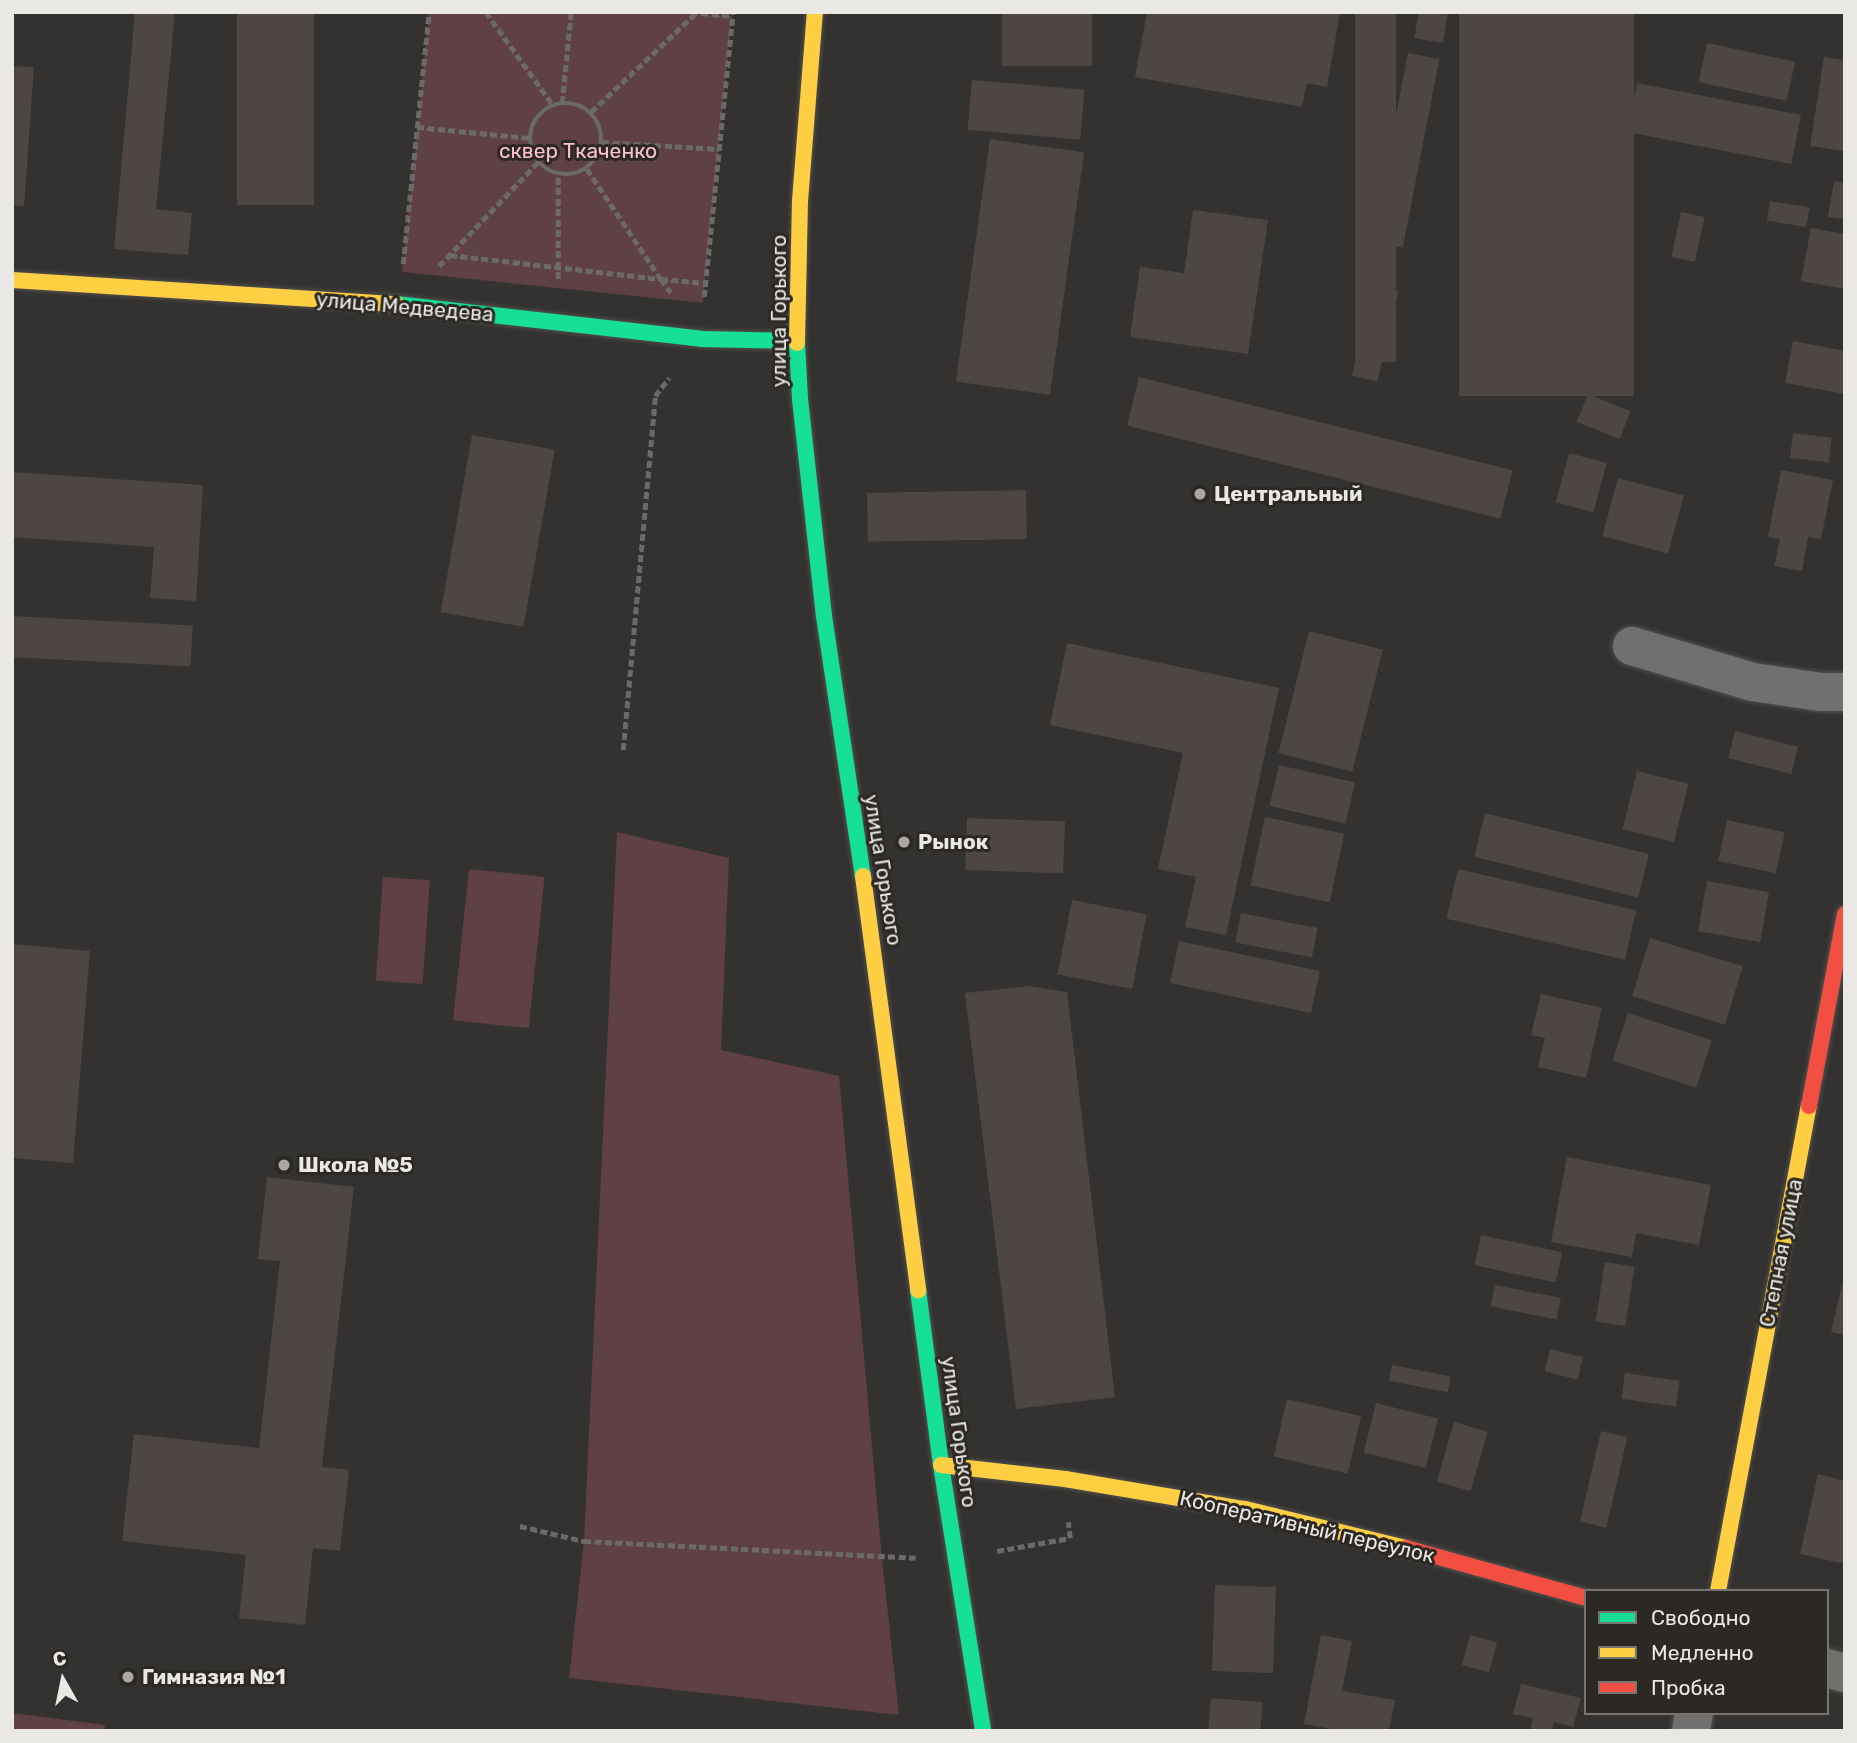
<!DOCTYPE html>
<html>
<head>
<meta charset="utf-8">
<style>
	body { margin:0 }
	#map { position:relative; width:1857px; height:1743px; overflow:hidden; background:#343230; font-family:Rubik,sans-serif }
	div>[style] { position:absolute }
	.green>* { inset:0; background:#5e4045; transform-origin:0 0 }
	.building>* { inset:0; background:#4d4643; transform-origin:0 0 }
	.path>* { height:4.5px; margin-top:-2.25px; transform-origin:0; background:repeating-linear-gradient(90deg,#6b6a69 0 7px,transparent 0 10.5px) }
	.path>.ring { margin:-2.25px; padding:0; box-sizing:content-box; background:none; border:4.5px solid #6b6a69; border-radius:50% }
	.roads { filter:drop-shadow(0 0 2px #51504e) drop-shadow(0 0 2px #51504e) }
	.street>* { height:38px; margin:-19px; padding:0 19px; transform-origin:19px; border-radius:19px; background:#71706e }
	.fast>* { height:16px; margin:-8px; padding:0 8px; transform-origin:8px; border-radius:8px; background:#16e098 }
	.slow>* { height:16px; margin:-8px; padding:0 8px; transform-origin:8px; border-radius:8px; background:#ffcf43 }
	.jam>* { height:16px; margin:-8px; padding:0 8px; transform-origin:8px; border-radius:8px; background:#f24e42 }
	.dots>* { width:19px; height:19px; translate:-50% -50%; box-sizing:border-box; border:4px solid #2c2924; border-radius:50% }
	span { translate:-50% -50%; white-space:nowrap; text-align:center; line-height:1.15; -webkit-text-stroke:6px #2c2924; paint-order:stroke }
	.park-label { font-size:21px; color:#fcc2cb }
	.street-label { font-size:21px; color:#eae8e5 }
	.poi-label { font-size:21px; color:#eae8e5; font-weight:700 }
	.left { translate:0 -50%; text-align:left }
	.frame { position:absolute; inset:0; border:14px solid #eae8e5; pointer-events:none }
	.legend { position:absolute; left:1584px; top:1589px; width:245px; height:126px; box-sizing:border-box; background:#2c2924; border:2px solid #787571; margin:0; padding:9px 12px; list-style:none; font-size:21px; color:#eae8e5 }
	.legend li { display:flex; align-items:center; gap:14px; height:35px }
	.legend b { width:35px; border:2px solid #787571 }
	.north { position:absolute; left:28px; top:1645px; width:70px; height:70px; -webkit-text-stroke:5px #2c2924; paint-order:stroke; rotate:351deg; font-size:19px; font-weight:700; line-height:28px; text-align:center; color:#eae8e5 }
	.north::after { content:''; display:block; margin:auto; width:24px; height:32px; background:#eae8e5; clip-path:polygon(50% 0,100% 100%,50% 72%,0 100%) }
</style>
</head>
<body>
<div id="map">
	<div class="green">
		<i style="clip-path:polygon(429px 12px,691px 12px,732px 16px,703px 303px,402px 272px)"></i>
		<i style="clip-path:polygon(617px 832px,729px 858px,721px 1050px,839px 1076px,882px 1559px,899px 1715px,569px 1678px,584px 1541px)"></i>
		<i style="left:469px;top:869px;width:76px;height:152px;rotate:6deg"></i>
		<i style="left:383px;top:877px;width:47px;height:104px;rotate:4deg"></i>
		<i style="clip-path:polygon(12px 1713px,105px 1725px,104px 1731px,12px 1731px)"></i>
	</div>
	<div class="building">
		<i style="clip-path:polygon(135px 12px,175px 12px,156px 209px,192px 213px,188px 255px,114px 249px)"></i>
		<i style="left:237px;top:12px;width:77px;height:193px"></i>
		<i style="left:1002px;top:12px;width:90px;height:54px"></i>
		<i style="clip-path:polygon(1147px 12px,1340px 12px,1327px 87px,1307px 83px,1302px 107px,1135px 77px)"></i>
		<i style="left:1355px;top:12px;width:41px;height:350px"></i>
		<i style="clip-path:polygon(1419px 12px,1448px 12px,1443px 43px,1414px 38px)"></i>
		<i style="left:1459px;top:12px;width:175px;height:384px"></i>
		<i style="left:1707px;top:43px;width:90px;height:40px;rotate:12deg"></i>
		<i style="left:1408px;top:53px;width:32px;height:192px;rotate:11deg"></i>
		<i style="clip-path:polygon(1824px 57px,1845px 60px,1845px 151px,1810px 146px)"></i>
		<i style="clip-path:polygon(12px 66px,34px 67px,24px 206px,12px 205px)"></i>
		<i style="left:972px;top:80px;width:113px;height:50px;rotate:5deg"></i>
		<i style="left:1637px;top:83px;width:167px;height:50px;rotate:11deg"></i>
		<i style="left:990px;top:139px;width:95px;height:245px;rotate:8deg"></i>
		<i style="clip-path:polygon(1834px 181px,1845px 183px,1845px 219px,1828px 217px)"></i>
		<i style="left:1770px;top:201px;width:40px;height:20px;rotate:9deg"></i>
		<i style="clip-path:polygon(1193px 210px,1268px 220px,1248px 354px,1130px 337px,1140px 267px,1184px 273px)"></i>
		<i style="left:1681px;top:212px;width:24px;height:46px;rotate:12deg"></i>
		<i style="clip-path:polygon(1811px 228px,1845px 234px,1845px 289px,1801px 281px)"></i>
		<i style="left:1373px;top:285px;width:26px;height:93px;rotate:13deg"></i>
		<i style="clip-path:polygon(1793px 341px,1845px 351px,1845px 394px,1785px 383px)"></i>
		<i style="left:1139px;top:377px;width:385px;height:50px;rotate:14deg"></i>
		<i style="left:1588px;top:394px;width:46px;height:30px;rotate:22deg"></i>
		<i style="left:1793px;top:433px;width:39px;height:25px;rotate:7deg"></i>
		<i style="left:472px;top:435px;width:84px;height:180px;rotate:10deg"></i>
		<i style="left:1569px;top:453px;width:39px;height:51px;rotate:15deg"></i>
		<i style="clip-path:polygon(1781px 470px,1833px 480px,1821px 539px,1808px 537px,1802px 571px,1774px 566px,1780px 539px,1768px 537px)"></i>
		<i style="clip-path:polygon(12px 472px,203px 485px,196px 601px,150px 598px,154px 547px,12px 537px)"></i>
		<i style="left:1618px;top:478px;width:68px;height:60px;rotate:15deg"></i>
		<i style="left:1026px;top:490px;width:49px;height:159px;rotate:89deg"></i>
		<i style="left:12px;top:616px;width:181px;height:41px;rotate:3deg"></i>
		<i style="left:1309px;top:631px;width:76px;height:126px;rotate:14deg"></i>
		<i style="clip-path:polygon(1067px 643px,1279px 688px,1226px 935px,1185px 927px,1196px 877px,1158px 869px,1183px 753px,1050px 725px)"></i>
		<i style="left:1735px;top:731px;width:65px;height:28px;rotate:14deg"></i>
		<i style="left:1279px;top:765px;width:78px;height:42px;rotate:13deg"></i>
		<i style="left:1637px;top:771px;width:53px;height:60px;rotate:14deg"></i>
		<i style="left:1485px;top:813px;width:169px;height:45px;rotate:14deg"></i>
		<i style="left:1265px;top:817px;width:81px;height:70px;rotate:12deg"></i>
		<i style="left:967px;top:818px;width:98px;height:52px;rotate:2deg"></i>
		<i style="left:1727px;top:820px;width:59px;height:42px;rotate:12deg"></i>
		<i style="left:1458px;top:869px;width:183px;height:51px;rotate:13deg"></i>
		<i style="left:1707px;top:881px;width:63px;height:51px;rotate:10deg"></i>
		<i style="left:1072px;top:900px;width:76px;height:76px;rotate:11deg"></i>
		<i style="left:1241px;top:913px;width:78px;height:30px;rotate:11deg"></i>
		<i style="left:1650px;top:938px;width:97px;height:61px;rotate:17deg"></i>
		<i style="left:1179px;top:941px;width:144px;height:43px;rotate:12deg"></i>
		<i style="clip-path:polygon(12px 944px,90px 951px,73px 1163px,12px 1158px)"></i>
		<i style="clip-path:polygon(1029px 986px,1067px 992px,1115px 1397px,1016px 1409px,965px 993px)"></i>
		<i style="clip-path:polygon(1541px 994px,1602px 1008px,1586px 1078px,1538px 1067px,1545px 1038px,1531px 1035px)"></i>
		<i style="left:1628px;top:1013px;width:88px;height:50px;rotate:18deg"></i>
		<i style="clip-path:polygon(1567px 1157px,1711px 1185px,1699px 1245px,1636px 1233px,1632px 1257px,1551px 1242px)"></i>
		<i style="clip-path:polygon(267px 1177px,354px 1187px,322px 1467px,349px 1470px,340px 1551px,313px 1548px,305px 1625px,239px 1618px,246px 1555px,122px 1541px,134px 1434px,259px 1448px,280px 1261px,258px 1259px)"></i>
		<i style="left:1481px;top:1235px;width:83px;height:31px;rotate:12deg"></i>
		<i style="left:1605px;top:1262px;width:30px;height:60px;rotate:9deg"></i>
		<i style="clip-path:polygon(1844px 1276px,1845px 1276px,1845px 1335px,1831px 1332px)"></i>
		<i style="left:1495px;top:1285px;width:67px;height:22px;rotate:11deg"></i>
		<i style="left:1550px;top:1349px;width:34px;height:23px;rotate:14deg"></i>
		<i style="left:1392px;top:1365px;width:60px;height:16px;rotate:11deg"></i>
		<i style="left:1625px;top:1373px;width:55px;height:26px;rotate:8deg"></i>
		<i style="left:1287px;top:1399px;width:76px;height:59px;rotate:13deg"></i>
		<i style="left:1376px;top:1403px;width:64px;height:51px;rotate:14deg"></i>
		<i style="left:1454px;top:1422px;width:35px;height:62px;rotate:16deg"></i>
		<i style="left:1601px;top:1431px;width:27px;height:93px;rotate:13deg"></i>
		<i style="clip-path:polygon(1818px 1474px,1845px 1481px,1845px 1564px,1800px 1554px)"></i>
		<i style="left:1215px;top:1585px;width:61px;height:86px;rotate:2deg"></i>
		<i style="clip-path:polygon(1321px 1635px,1352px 1641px,1342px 1691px,1395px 1700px,1389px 1731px,1342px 1731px,1304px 1724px)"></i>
		<i style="left:1470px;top:1635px;width:28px;height:31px;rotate:15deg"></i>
		<i style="clip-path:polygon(1521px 1684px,1581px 1698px,1573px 1727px,1554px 1722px,1552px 1731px,1530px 1731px,1533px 1718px,1513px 1714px)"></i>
		<i style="clip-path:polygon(1211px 1698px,1263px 1702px,1260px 1731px,1208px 1731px)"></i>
	</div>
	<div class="path">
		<i style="left:486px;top:12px;width:115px;rotate:54.2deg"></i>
		<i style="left:691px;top:12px;width:41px;rotate:5.6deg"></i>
		<i class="ring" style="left:530px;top:103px;width:67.5px;height:67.5px"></i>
		<i style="left:562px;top:103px;width:91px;rotate:-84.4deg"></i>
		<i style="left:591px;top:112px;width:144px;rotate:-43.3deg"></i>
		<i style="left:417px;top:127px;width:114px;rotate:5.6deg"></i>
		<i style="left:602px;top:142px;width:117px;rotate:3.4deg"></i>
		<i style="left:587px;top:169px;width:133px;rotate:56.1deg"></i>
		<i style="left:661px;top:279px;width:44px;rotate:5.2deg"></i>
		<i style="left:450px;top:255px;width:212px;rotate:6.5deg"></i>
		<i style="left:661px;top:279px;width:17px;rotate:54deg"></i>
		<i style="left:403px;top:264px;width:253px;rotate:-84.1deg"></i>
		<i style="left:439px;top:266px;width:144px;rotate:-46.4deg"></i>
		<i style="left:558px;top:279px;width:105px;rotate:-90deg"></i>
		<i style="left:704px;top:297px;width:286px;rotate:-84.2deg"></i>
		<i style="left:623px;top:750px;width:355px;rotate:-84.8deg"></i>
		<i style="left:655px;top:396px;width:23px;rotate:-52deg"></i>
		<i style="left:520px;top:1526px;width:66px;rotate:13.2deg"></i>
		<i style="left:584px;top:1541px;width:332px;rotate:2.9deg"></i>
		<i style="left:997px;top:1551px;width:74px;rotate:-10.1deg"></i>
		<i style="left:1070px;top:1538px;width:16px;rotate:-97deg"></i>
	</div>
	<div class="roads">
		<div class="street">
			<i style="left:1632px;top:646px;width:126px;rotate:16.6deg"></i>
			<i style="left:1753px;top:682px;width:69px;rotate:8.4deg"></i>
			<i style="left:1821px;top:692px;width:24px"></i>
			<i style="left:1827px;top:1668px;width:19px;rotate:16deg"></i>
			<i style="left:1691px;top:1731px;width:18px;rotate:-81deg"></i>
		</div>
		<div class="fast">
			<i style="left:396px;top:304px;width:307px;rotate:6.5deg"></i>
			<i style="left:701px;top:339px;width:96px;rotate:1.2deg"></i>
			<i style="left:797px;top:343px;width:56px;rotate:86.9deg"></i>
			<i style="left:800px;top:399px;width:218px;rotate:83.7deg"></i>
			<i style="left:824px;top:616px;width:263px;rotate:81.5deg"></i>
			<i style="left:918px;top:1290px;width:177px;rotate:82.5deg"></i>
			<i style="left:941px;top:1465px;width:269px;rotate:81deg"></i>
		</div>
		<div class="slow">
			<i style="left:12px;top:280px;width:385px;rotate:3.6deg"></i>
			<i style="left:797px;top:343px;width:142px;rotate:-88.8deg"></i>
			<i style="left:800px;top:201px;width:190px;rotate:-85.5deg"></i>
			<i style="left:863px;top:876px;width:418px;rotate:82.4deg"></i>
			<i style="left:941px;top:1465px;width:125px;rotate:6.4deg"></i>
			<i style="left:1065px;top:1479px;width:182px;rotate:9.5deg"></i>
			<i style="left:1245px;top:1509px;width:166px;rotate:13.6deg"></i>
			<i style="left:1718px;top:1591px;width:493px;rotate:-79.4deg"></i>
		</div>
		<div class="jam">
			<i style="left:1809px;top:1106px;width:195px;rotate:-79.4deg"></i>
			<i style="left:1406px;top:1548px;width:187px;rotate:15.5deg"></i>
		</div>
	</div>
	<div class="dots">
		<i style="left:1200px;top:494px;background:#aaa8a6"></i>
		<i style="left:904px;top:842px;background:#aaa8a6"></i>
		<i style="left:284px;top:1165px;background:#aaa8a6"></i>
		<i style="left:128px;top:1677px;background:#aaa8a6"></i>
	</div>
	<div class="park-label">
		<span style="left:578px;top:151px">сквер Ткаченко</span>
	</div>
	<div class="street-label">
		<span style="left:405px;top:307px;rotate:5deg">улица Медведева</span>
		<span style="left:779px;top:311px;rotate:-90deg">улица Горького</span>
		<span style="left:883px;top:870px;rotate:81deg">улица Горького</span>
		<span style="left:1781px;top:1253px;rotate:-79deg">Степная улица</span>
		<span style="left:959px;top:1432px;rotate:82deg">улица Горького</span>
		<span style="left:1307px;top:1527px;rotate:13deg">Кооперативный переулок</span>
	</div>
	<div class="poi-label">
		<span class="left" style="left:1214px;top:494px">Центральный</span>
		<span class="left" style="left:918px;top:842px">Рынок</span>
		<span class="left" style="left:298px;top:1165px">Школа №5</span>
		<span class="left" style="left:142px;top:1677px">Гимназия №1</span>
	</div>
	<div class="frame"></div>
	<ul class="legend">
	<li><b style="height:9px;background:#16e098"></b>Свободно</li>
	<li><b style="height:9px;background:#ffcf43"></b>Медленно</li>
	<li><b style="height:9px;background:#f24e42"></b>Пробка</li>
	</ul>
	<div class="north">С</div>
</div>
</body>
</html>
